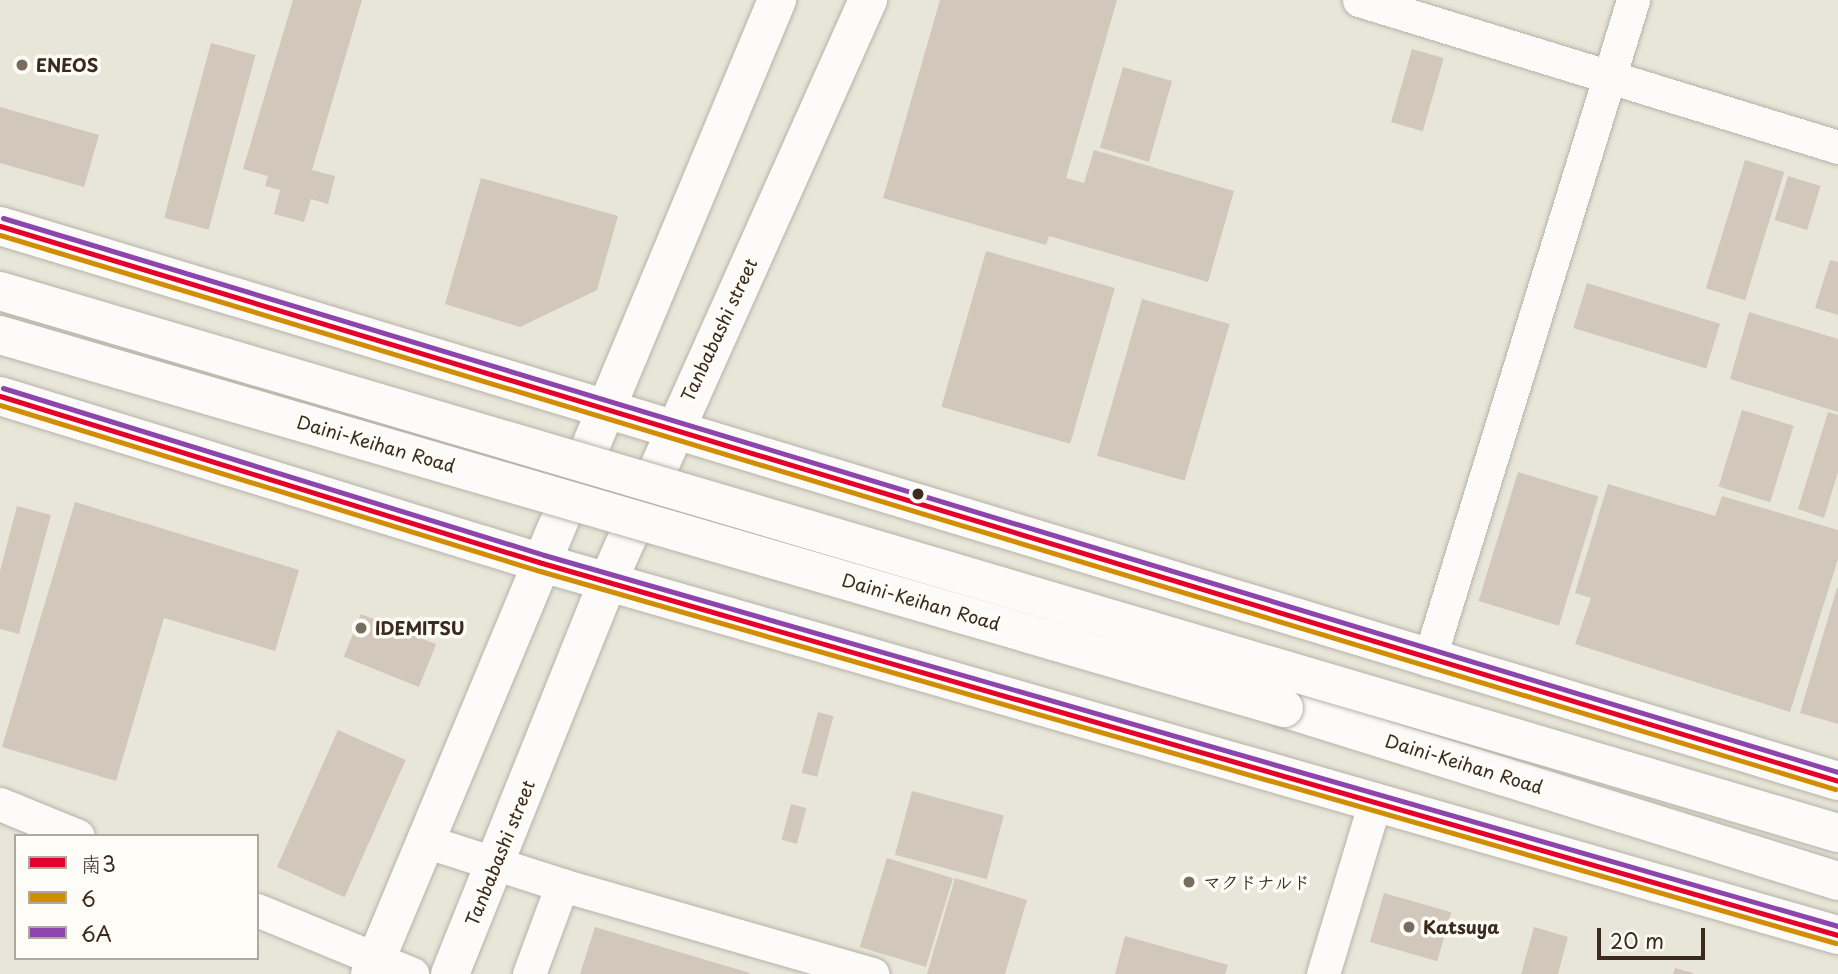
<!DOCTYPE html>
<html>
<head>
<meta charset="utf-8">
<style>
	body { margin:0 }
	#map { position:relative; width:1838px; height:974px; overflow:hidden; background:#e8e6d8; font-family:"Playpen Sans","Klee One",sans-serif }
	div>[style] { position:absolute }
	.building>* { inset:0; background:#d2c7bb; transform-origin:0 0 }
	.roads { filter:drop-shadow(0 0 2px #b5b2a8) drop-shadow(0 0 2px #b5b2a8) }
	.street>* { height:33px; margin:-16.5px; padding:0 16.5px; transform-origin:16.5px; border-radius:16.5px; background:#fcfbf9 }
	.secondary>* { height:38px; margin:-19px; padding:0 19px; transform-origin:19px; border-radius:19px; background:#fcfbf9 }
	.highway>* { height:38px; margin:-19px; padding:0 19px; transform-origin:19px; border-radius:19px; background:#fcfbf9 }
	.bridges { filter:drop-shadow(0 0 2px #b5b2a8) drop-shadow(0 0 2px #b5b2a8) }
	.highway-bridge>* { height:38px; margin:-19px; padding:0 19px; transform-origin:19px; border-radius:19px; background:#fcfbf9 }
	.bus-1>* { height:5px; margin:-2.5px; padding:0 2.5px; transform-origin:2.5px; border-radius:2.5px; background:#e4002b }
	.bus-2>* { height:5px; margin:-2.5px; padding:0 2.5px; transform-origin:2.5px; border-radius:2.5px; background:#d18d06 }
	.bus-3>* { height:5px; margin:-2.5px; padding:0 2.5px; transform-origin:2.5px; border-radius:2.5px; background:#8e44ad }
	.dots>* { width:19px; height:19px; translate:-50% -50%; box-sizing:border-box; border:4px solid #fdfcf7; border-radius:50% }
	span { translate:-50% -50%; white-space:nowrap; text-align:center; line-height:1.15; -webkit-text-stroke:7px #fdfcf7; paint-order:stroke }
	.poi-label { font-size:18px; color:#3b2a1e; font-weight:700 }
	.left { translate:0 -50%; text-align:left }
	.street-label { font-size:18px; color:#3b2a1e }
	.legend { position:absolute; left:14px; top:834px; width:245px; height:126px; box-sizing:border-box; background:#fdfcf7; border:2px solid #afa8a0; margin:0; padding:9px 12px; list-style:none; font-size:21px; color:#3b2a1e }
	.legend li { display:flex; align-items:center; gap:14px; height:35px }
	.legend b { width:35px; border:2px solid #afa8a0 }
	.scale { position:absolute; left:1597px; top:928px; width:108px; height:32px; box-sizing:border-box; border:4px solid #3b2a1e; border-top:0; padding-left:9px; font-size:21px; line-height:24px; white-space:nowrap; color:#3b2a1e; -webkit-text-stroke:5px #fdfcf7; paint-order:stroke }
</style>
</head>
<body>
<div id="map">
	<div class="building">
		<i style="clip-path:polygon(293px 0,362px 0,312px 170px,335px 176px,328px 204px,311px 199px,304px 222px,274px 214px,280px 190px,265px 186px,268px 176px,243px 169px)"></i>
		<i style="clip-path:polygon(940px 0,1117px 0,1066px 178px,1084px 183px,1094px 150px,1234px 191px,1208px 282px,1049px 236px,1046px 245px,883px 198px)"></i>
		<i style="left:211px;top:43px;width:46px;height:181px;rotate:15deg"></i>
		<i style="left:1412px;top:49px;width:33px;height:76px;rotate:16deg"></i>
		<i style="left:1123px;top:67px;width:51px;height:84px;rotate:16deg"></i>
		<i style="clip-path:polygon(0 107px,99px 135px,84px 187px,0 163px)"></i>
		<i style="left:1745px;top:160px;width:41px;height:134px;rotate:17deg"></i>
		<i style="left:1788px;top:176px;width:34px;height:46px;rotate:17deg"></i>
		<i style="clip-path:polygon(481px 178px,618px 216px,597px 290px,520px 327px,445px 304px)"></i>
		<i style="left:986px;top:251px;width:134px;height:162px;rotate:16deg"></i>
		<i style="clip-path:polygon(1830px 260px,1838px 262px,1838px 315px,1815px 308px)"></i>
		<i style="left:1587px;top:283px;width:139px;height:47px;rotate:17deg"></i>
		<i style="left:1142px;top:299px;width:91px;height:163px;rotate:16deg"></i>
		<i style="clip-path:polygon(1749px 312px,1838px 339px,1838px 412px,1730px 379px)"></i>
		<i style="left:1742px;top:410px;width:54px;height:80px;rotate:17deg"></i>
		<i style="clip-path:polygon(1828px 412px,1838px 415px,1838px 472px,1824px 518px,1798px 509px)"></i>
		<i style="left:1518px;top:472px;width:84px;height:135px;rotate:17deg"></i>
		<i style="clip-path:polygon(1608px 484px,1715px 516px,1722px 496px,1838px 530px,1838px 559px,1790px 712px,1575px 644px,1591px 598px,1575px 593px)"></i>
		<i style="clip-path:polygon(75px 502px,299px 570px,275px 651px,164px 618px,116px 781px,2px 747px)"></i>
		<i style="clip-path:polygon(17px 506px,51px 515px,19px 634px,0 629px,0 571px)"></i>
		<i style="clip-path:polygon(1837px 588px,1838px 588px,1838px 724px,1800px 713px)"></i>
		<i style="left:361px;top:614px;width:81px;height:46px;rotate:22deg"></i>
		<i style="left:818px;top:712px;width:16px;height:63px;rotate:15deg"></i>
		<i style="left:338px;top:730px;width:74px;height:150px;rotate:24deg"></i>
		<i style="left:912px;top:791px;width:95px;height:66px;rotate:15deg"></i>
		<i style="left:791px;top:804px;width:16px;height:37px;rotate:15deg"></i>
		<i style="left:887px;top:858px;width:69px;height:93px;rotate:17deg"></i>
		<i style="clip-path:polygon(955px 878px,1027px 900px,1005px 974px,927px 974px)"></i>
		<i style="left:1384px;top:893px;width:70px;height:51px;rotate:16deg"></i>
		<i style="clip-path:polygon(595px 927px,750px 973px,749px 974px,580px 974px)"></i>
		<i style="clip-path:polygon(1534px 927px,1568px 937px,1558px 974px,1521px 974px)"></i>
		<i style="clip-path:polygon(1125px 936px,1228px 965px,1225px 974px,1115px 974px)"></i>
		<i style="clip-path:polygon(1675px 968px,1693px 973px,1693px 974px,1673px 974px)"></i>
	</div>
	<div class="roads">
		<div class="street">
			<i style="left:1359px;top:0;width:501px;rotate:17.06deg"></i>
			<i style="left:1429px;top:660px;width:691px;rotate:-72.82deg"></i>
			<i style="left:0;top:804px;width:84px;rotate:22.3deg"></i>
			<i style="left:425px;top:841px;width:144px;rotate:17.8deg"></i>
			<i style="left:562px;top:885px;width:323px;rotate:16deg"></i>
			<i style="left:257px;top:910px;width:168px;rotate:22.4deg"></i>
			<i style="left:529px;top:974px;width:95px;rotate:-69.7deg"></i>
			<i style="left:1323px;top:974px;width:180px;rotate:-73.2deg"></i>
		</div>
		<div class="secondary">
			<i style="left:0;top:226px;width:1920px;rotate:16.8deg"></i>
			<i style="left:0;top:396px;width:567px;rotate:17.13deg"></i>
			<i style="left:542px;top:563px;width:1348px;rotate:16.02deg"></i>
			<i style="left:370px;top:974px;width:1056px;rotate:-67.32deg"></i>
			<i style="left:450px;top:974px;width:424px;rotate:-68.1deg"></i>
			<i style="left:608px;top:581px;width:637px;rotate:-65.89deg"></i>
		</div>
		<div class="highway">
			<i style="left:1284px;top:708px;width:580px;rotate:17.34deg"></i>
		</div>
	</div>
	<div class="bridges">
		<div class="highway-bridge">
			<i style="left:0;top:291px;width:1916px;rotate:16.43deg"></i>
			<i style="left:0;top:335px;width:1337px;rotate:16.2deg"></i>
		</div>
	</div>
	<div class="bus-1">
		<i style="left:0;top:226px;width:1920px;rotate:16.8deg"></i>
		<i style="left:0;top:396px;width:567px;rotate:17.13deg"></i>
		<i style="left:542px;top:563px;width:1348px;rotate:16.02deg"></i>
	</div>
	<div class="bus-2">
		<i style="left:0;top:235px;width:1917px;rotate:16.8deg"></i>
		<i style="left:0;top:405px;width:565px;rotate:17.09deg"></i>
		<i style="left:540px;top:571px;width:1348px;rotate:16.02deg"></i>
	</div>
	<div class="bus-3">
		<i style="left:3px;top:218px;width:1917px;rotate:16.8deg"></i>
		<i style="left:3px;top:388px;width:566px;rotate:17.15deg"></i>
		<i style="left:544px;top:555px;width:1346px;rotate:16deg"></i>
	</div>
	<div class="dots">
		<i style="left:22px;top:65px;background:#786c5f"></i>
		<i style="left:918px;top:494px;background:#3b2a1e"></i>
		<i style="left:361px;top:628px;background:#786c5f"></i>
		<i style="left:1189px;top:882px;background:#786c5f"></i>
		<i style="left:1409px;top:927px;background:#786c5f"></i>
	</div>
	<div class="poi-label">
		<span class="left" style="left:36px;top:65px">ENEOS</span>
		<span class="left" style="left:375px;top:628px">IDEMITSU</span>
		<span class="left" style="left:1203px;top:882px">マクドナルド</span>
		<span class="left" style="left:1423px;top:927px">Katsuya</span>
	</div>
	<div class="street-label">
		<span style="left:719px;top:330px;rotate:-65deg">Tanbabashi street</span>
		<span style="left:376px;top:444px;rotate:16deg">Daini-Keihan Road</span>
		<span style="left:921px;top:602px;rotate:16deg">Daini-Keihan Road</span>
		<span style="left:1464px;top:764px;rotate:17deg">Daini-Keihan Road</span>
		<span style="left:500px;top:853px;rotate:-68deg">Tanbabashi street</span>
	</div>
	<ul class="legend">
	<li><b style="height:9px;background:#e4002b"></b>南3</li>
	<li><b style="height:9px;background:#d18d06"></b>6</li>
	<li><b style="height:9px;background:#8e44ad"></b>6A</li>
	</ul>
	<div class="scale">20 m</div>
</div>
</body>
</html>
